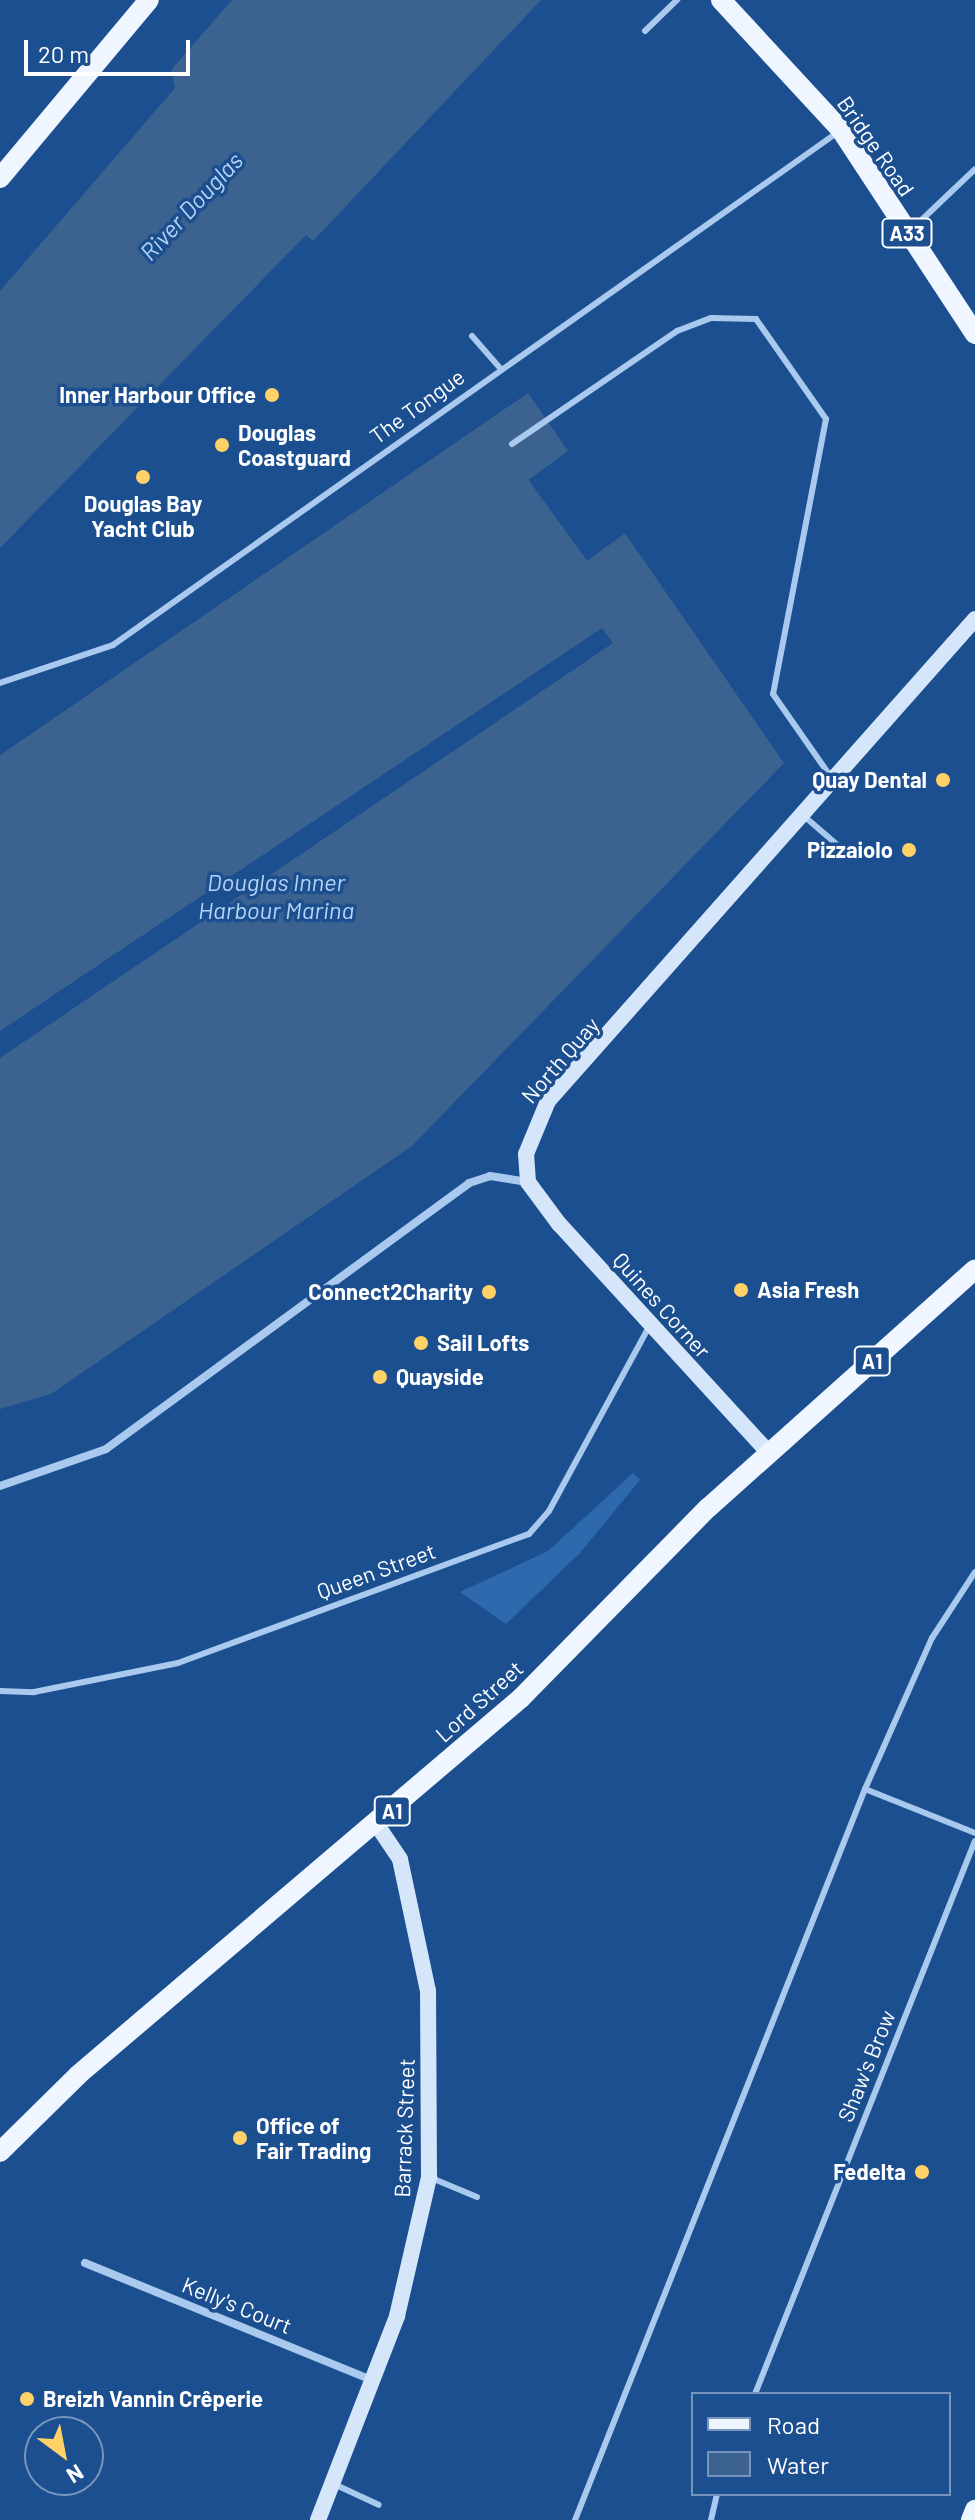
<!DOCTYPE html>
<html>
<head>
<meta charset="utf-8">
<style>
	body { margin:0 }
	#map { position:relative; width:975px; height:2520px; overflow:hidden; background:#1b4f8f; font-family:Barlow,sans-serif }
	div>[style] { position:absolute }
	.green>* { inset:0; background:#2e69ad }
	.water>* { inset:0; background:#3c6290 }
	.pier>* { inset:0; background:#1b4f8f; transform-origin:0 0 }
	.service>* { height:6px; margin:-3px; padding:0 3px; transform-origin:3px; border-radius:3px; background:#a9c9ee }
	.minor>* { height:8px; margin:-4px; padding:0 4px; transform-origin:4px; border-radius:4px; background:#a9c9ee }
	.secondary>* { height:16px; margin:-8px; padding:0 8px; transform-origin:8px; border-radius:8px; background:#d6e6fa }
	.primary>* { height:20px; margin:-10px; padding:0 10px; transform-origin:10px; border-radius:10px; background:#f0f6ff }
	.dots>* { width:22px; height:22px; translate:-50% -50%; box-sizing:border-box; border:4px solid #1b4f8f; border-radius:50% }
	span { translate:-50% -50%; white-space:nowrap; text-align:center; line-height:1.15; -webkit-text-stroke:7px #1b4f8f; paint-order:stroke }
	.shield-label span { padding:2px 6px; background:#1b4f8f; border:2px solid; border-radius:6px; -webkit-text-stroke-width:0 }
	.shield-label { font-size:20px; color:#fff; font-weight:700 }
	.street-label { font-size:22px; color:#fff }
	.poi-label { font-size:22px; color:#fff; font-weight:700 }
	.right { translate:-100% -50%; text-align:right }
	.left { translate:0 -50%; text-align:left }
	.water-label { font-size:24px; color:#b5d3f5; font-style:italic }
	.legend { position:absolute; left:691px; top:2392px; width:260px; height:104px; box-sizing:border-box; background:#1b4f8f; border:2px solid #7695bc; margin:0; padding:10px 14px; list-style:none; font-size:24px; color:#fff }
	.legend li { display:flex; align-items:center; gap:16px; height:40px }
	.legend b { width:40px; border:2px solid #7695bc }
	.north { position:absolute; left:24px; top:2416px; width:80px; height:80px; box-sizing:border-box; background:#1b4f8f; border:2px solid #7695bc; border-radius:50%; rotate:148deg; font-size:22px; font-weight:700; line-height:32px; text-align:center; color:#fff }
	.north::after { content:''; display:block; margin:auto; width:28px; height:36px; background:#ffd166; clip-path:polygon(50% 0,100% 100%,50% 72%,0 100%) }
	.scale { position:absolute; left:24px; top:40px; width:166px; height:36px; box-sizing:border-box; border:4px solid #fff; border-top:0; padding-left:10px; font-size:24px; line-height:28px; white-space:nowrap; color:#fff; -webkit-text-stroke:6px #1b4f8f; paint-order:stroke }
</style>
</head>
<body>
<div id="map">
	<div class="green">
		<i style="clip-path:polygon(633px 1473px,640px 1480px,579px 1554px,506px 1624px,460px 1592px,548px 1551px)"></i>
	</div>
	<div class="water">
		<i style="clip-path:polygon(232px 0,541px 0,313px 241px,306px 235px,0 548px,0 291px,175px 88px,171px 70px)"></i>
		<i style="clip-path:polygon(528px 393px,784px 763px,412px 1146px,51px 1394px,0 1409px,0 755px)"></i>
	</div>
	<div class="pier">
		<i style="clip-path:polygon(526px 389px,531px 390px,0 755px,370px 492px)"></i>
		<i style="left:568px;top:451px;width:100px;height:49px;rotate:54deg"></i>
		<i style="clip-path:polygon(602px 628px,613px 643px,0 1058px,0 1031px)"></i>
	</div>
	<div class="service">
		<i style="left:645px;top:31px;width:45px;rotate:-44.1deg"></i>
		<i style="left:911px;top:230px;width:88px;rotate:-43.6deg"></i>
		<i style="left:472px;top:336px;width:43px;rotate:48.8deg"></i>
		<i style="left:512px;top:444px;width:200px;rotate:-34.4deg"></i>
		<i style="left:677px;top:331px;width:36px;rotate:-21deg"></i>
		<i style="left:711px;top:318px;width:45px;rotate:1.3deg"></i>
		<i style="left:756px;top:319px;width:122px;rotate:55deg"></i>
		<i style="left:826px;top:419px;width:280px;rotate:100.9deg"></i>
		<i style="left:773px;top:694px;width:105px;rotate:55.1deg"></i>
		<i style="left:0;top:683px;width:119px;rotate:-18.6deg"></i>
		<i style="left:113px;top:645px;width:888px;rotate:-35.28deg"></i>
		<i style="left:805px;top:817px;width:57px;rotate:40.7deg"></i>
		<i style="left:0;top:1691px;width:34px;rotate:2deg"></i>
		<i style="left:34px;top:1692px;width:147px;rotate:-11.4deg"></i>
		<i style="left:178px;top:1663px;width:374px;rotate:-20.2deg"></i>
		<i style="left:529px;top:1534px;width:30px;rotate:-49deg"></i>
		<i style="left:549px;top:1511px;width:212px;rotate:-61.5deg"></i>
		<i style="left:865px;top:1789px;width:118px;rotate:21.8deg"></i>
		<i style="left:429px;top:2177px;width:52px;rotate:22.6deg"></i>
		<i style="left:755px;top:2394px;width:595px;rotate:-68.31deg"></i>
		<i style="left:336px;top:2485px;width:47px;rotate:24.9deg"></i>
		<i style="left:575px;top:2520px;width:786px;rotate:-68.36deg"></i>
		<i style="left:865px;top:1789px;width:165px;rotate:-66.1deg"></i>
		<i style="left:932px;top:1638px;width:79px;rotate:-56.9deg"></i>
		<i style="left:711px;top:2520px;width:27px;rotate:-77deg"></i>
	</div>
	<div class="minor">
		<i style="left:0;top:1486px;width:112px;rotate:-19.2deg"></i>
		<i style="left:106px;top:1449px;width:450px;rotate:-36.2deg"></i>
		<i style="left:469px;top:1183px;width:22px;rotate:-18deg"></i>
		<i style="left:490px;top:1176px;width:38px;rotate:9deg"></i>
		<i style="left:85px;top:2263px;width:312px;rotate:22.2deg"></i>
	</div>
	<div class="secondary">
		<i style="left:769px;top:1453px;width:311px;rotate:-132.5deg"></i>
		<i style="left:559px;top:1224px;width:52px;rotate:-126.4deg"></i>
		<i style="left:528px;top:1182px;width:28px;rotate:-94deg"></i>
		<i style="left:526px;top:1154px;width:57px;rotate:-67.5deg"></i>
		<i style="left:548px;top:1101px;width:644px;rotate:-48.46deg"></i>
		<i style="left:318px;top:2520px;width:219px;rotate:-68.8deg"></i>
		<i style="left:397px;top:2316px;width:143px;rotate:-77deg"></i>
		<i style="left:429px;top:2177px;width:186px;rotate:-90.3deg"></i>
		<i style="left:428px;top:1991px;width:135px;rotate:-102deg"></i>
		<i style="left:400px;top:1859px;width:41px;rotate:-124.1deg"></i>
	</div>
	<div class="primary">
		<i style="left:721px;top:0;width:177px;rotate:47.3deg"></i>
		<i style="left:841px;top:130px;width:244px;rotate:56.7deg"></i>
		<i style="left:0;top:178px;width:232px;rotate:-50.1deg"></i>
		<i style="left:0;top:2152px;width:110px;rotate:-44.6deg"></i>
		<i style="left:78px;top:2075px;width:582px;rotate:-40.4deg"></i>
		<i style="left:521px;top:1698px;width:267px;rotate:-45.5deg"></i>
		<i style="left:708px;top:1508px;width:358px;rotate:-41.8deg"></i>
		<i style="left:971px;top:2520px;width:11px;rotate:-68deg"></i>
	</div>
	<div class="dots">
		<i style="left:272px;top:395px;background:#ffd166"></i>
		<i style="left:222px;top:445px;background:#ffd166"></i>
		<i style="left:143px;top:477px;background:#ffd166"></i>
		<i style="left:943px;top:780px;background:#ffd166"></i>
		<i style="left:909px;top:850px;background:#ffd166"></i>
		<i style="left:741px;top:1290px;background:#ffd166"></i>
		<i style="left:489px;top:1292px;background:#ffd166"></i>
		<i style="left:421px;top:1343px;background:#ffd166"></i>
		<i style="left:380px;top:1377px;background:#ffd166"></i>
		<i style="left:240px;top:2138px;background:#ffd166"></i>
		<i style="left:922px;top:2172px;background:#ffd166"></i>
		<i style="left:27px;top:2399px;background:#ffd166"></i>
	</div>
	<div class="shield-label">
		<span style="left:907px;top:233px">A33</span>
		<span style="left:872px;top:1361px">A1</span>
		<span style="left:392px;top:1811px">A1</span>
	</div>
	<div class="street-label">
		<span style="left:876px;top:146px;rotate:55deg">Bridge Road</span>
		<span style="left:417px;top:406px;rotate:-36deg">The Tongue</span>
		<span style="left:560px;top:1060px;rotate:-49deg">North Quay</span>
		<span style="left:662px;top:1305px;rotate:48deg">Quines Corner</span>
		<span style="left:376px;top:1571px;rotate:-20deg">Queen Street</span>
		<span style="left:479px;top:1701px;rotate:-42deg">Lord Street</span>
		<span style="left:866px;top:2066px;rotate:-68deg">Shaw's Brow</span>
		<span style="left:404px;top:2128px;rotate:-88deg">Barrack Street</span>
		<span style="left:237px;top:2305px;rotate:22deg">Kelly's Court</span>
	</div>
	<div class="poi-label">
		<span class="right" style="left:256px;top:395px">Inner Harbour Office</span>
		<span class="left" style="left:238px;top:445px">Douglas<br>Coastguard</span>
		<span style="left:143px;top:516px">Douglas Bay<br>Yacht Club</span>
		<span class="right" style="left:927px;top:780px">Quay Dental</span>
		<span class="right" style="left:893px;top:850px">Pizzaiolo</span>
		<span class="left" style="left:757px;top:1290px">Asia Fresh</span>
		<span class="right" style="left:473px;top:1292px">Connect2Charity</span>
		<span class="left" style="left:437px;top:1343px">Sail Lofts</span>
		<span class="left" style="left:396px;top:1377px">Quayside</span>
		<span class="left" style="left:256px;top:2138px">Office of<br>Fair Trading</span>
		<span class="right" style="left:906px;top:2172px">Fedelta</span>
		<span class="left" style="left:43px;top:2399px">Breizh Vannin Crêperie</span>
	</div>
	<div class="water-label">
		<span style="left:191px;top:206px;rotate:-47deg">River Douglas</span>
		<span style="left:276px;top:896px">Douglas Inner<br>Harbour Marina</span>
	</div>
	<ul class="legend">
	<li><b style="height:10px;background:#f0f6ff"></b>Road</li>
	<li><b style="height:22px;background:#3c6290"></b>Water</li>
	</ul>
	<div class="north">N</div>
	<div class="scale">20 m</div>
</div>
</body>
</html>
